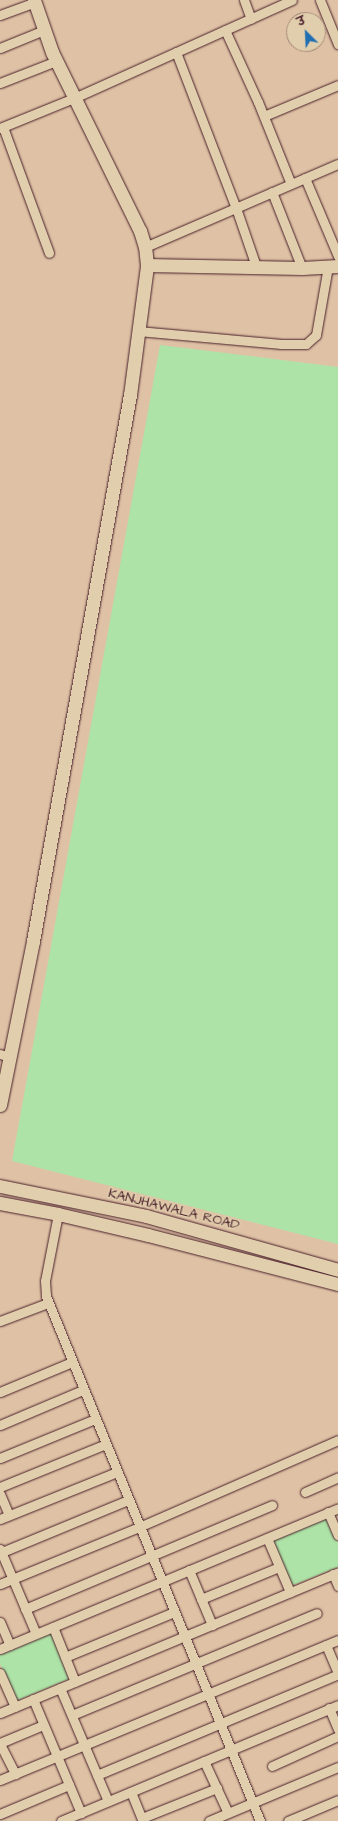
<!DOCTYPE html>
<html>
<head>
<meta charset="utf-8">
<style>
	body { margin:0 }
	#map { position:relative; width:338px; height:1821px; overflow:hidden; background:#dfc2a5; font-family:"Architects Daughter","Playpen Sans Deva",sans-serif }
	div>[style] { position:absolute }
	.green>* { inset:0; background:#ade3a6 }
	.roads { filter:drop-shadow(0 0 1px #4a1f2b) drop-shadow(0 0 1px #4a1f2b) }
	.street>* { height:9px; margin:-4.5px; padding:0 4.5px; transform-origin:4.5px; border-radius:4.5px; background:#e0ceac }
	.secondary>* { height:13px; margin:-6.5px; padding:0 6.5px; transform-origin:6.5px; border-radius:6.5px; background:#e0ceac }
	span { translate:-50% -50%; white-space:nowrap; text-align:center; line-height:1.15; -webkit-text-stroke:3px #e0ceac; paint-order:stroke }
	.street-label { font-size:14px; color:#4a1f2b }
	.north { position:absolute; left:286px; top:12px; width:40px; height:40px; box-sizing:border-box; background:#e0ceac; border:1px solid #a48878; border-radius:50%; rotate:336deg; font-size:11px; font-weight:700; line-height:16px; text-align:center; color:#4a1f2b }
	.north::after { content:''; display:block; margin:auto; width:14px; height:18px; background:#1f6fb2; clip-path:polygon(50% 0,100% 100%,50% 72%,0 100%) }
</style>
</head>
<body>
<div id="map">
	<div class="green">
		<i style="clip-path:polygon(160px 345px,338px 367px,338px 1244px,12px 1161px)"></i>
		<i style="clip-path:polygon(328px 1518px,338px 1543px,338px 1567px,291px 1586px,272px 1541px)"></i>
		<i style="clip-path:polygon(52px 1633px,71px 1678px,16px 1701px,0 1664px,0 1655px)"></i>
	</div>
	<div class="roads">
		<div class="street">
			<i style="left:244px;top:0;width:20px;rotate:70deg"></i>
			<i style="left:320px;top:0;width:48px;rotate:67.8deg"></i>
			<i style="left:0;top:15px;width:37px;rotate:-20deg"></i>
			<i style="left:225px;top:30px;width:79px;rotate:65.4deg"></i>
			<i style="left:258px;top:102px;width:88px;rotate:68.1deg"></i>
			<i style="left:0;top:48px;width:48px;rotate:-22.2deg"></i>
			<i style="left:176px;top:52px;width:167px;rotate:69deg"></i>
			<i style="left:236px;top:208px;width:61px;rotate:71deg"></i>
			<i style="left:0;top:83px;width:60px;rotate:-21.4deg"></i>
			<i style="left:264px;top:116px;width:80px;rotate:-22.7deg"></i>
			<i style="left:3px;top:127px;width:134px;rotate:69.9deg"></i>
			<i style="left:0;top:128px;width:80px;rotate:-22.1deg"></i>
			<i style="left:74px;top:98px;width:239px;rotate:-24.2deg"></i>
			<i style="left:305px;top:178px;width:85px;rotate:67.1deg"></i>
			<i style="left:272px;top:192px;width:82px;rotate:68.5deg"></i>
			<i style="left:145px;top:247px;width:210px;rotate:-23.3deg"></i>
			<i style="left:138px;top:331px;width:144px;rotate:5.2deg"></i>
			<i style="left:281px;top:344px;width:25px"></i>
			<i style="left:306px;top:344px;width:13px;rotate:-42deg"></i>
			<i style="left:316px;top:335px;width:70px;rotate:-80.1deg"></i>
			<i style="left:0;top:1054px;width:10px;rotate:17deg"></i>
			<i style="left:58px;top:1214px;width:68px;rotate:101deg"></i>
			<i style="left:45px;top:1281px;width:15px;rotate:86deg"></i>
			<i style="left:46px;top:1296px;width:567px;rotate:67.82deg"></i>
			<i style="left:0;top:1321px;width:51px;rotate:-20.6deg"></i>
			<i style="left:0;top:1392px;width:78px;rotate:-22.6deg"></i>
			<i style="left:0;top:1425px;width:90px;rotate:-22.9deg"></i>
			<i style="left:0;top:1458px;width:103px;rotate:-22.3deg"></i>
			<i style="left:0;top:1487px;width:114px;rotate:-22.1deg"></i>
			<i style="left:305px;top:1492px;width:36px;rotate:-24deg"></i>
			<i style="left:0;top:1494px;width:23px;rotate:67deg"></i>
			<i style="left:328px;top:1512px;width:25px;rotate:67deg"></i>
			<i style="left:0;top:1519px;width:126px;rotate:-21.9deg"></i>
			<i style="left:267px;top:1538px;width:59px;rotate:66.9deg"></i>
			<i style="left:0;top:1549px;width:92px;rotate:67deg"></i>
			<i style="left:2px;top:1552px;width:136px;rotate:-22.4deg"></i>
			<i style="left:189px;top:1570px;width:60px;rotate:67.3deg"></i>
			<i style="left:333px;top:1574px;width:13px;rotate:67deg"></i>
			<i style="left:0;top:1584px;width:150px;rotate:-22.3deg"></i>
			<i style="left:139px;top:1527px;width:217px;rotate:-23.6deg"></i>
			<i style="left:201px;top:1599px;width:84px;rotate:-22.3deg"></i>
			<i style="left:25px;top:1609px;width:268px;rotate:-22.8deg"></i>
			<i style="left:0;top:1622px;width:25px;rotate:67deg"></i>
			<i style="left:53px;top:1627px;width:59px;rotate:68.2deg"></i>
			<i style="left:326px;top:1645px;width:30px;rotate:67deg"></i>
			<i style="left:0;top:1649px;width:366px;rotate:-22.6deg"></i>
			<i style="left:65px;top:1657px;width:118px;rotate:-22.4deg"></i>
			<i style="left:0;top:1673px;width:37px;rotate:66deg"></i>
			<i style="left:60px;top:1688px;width:123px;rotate:67deg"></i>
			<i style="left:33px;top:1699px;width:124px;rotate:67.2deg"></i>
			<i style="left:329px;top:1708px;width:23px;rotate:67deg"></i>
			<i style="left:0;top:1713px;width:366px;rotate:-22.6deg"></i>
			<i style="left:72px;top:1715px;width:265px;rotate:-22.6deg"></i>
			<i style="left:0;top:1743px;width:47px;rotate:-22.7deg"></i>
			<i style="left:0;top:1744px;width:34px;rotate:63deg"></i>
			<i style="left:204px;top:1761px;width:57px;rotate:65.2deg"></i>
			<i style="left:272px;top:1766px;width:72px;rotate:-24.4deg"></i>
			<i style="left:97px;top:1775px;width:261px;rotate:-22.7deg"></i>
			<i style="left:0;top:1780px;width:366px;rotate:-22.5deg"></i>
			<i style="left:131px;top:1792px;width:31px;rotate:68deg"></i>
			<i style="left:0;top:1814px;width:75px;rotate:-22.8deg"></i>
			<i style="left:142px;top:1818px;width:81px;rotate:-21.8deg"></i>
			<i style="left:61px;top:1821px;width:300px;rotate:-22.7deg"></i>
			<i style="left:209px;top:1821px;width:140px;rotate:-22.7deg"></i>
			<i style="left:288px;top:1821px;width:54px;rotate:-22.8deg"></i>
		</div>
		<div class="secondary">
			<i style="left:147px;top:265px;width:155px;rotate:1.1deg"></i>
			<i style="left:302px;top:268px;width:36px;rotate:-3deg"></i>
			<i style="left:0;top:1105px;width:167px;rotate:-78.6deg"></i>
			<i style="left:33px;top:941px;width:555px;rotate:-79.93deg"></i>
			<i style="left:130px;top:395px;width:131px;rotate:-82.5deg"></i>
			<i style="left:147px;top:265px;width:18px;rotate:-96deg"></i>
			<i style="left:145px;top:247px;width:17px;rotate:-107deg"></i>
			<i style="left:140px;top:231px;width:199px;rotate:-116.2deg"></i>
			<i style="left:52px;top:52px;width:55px;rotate:-109.1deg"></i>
			<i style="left:0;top:1186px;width:149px;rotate:11.6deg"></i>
			<i style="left:146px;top:1216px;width:199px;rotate:15.7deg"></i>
			<i style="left:0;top:1203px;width:59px;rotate:10.7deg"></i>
			<i style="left:58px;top:1214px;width:92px;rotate:13.1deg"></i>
			<i style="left:148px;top:1235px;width:196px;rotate:14.5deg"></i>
		</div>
	</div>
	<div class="street-label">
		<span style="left:174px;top:1209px;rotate:14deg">KANJHAWALA ROAD</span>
	</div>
	<div class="north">उ</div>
</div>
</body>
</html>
